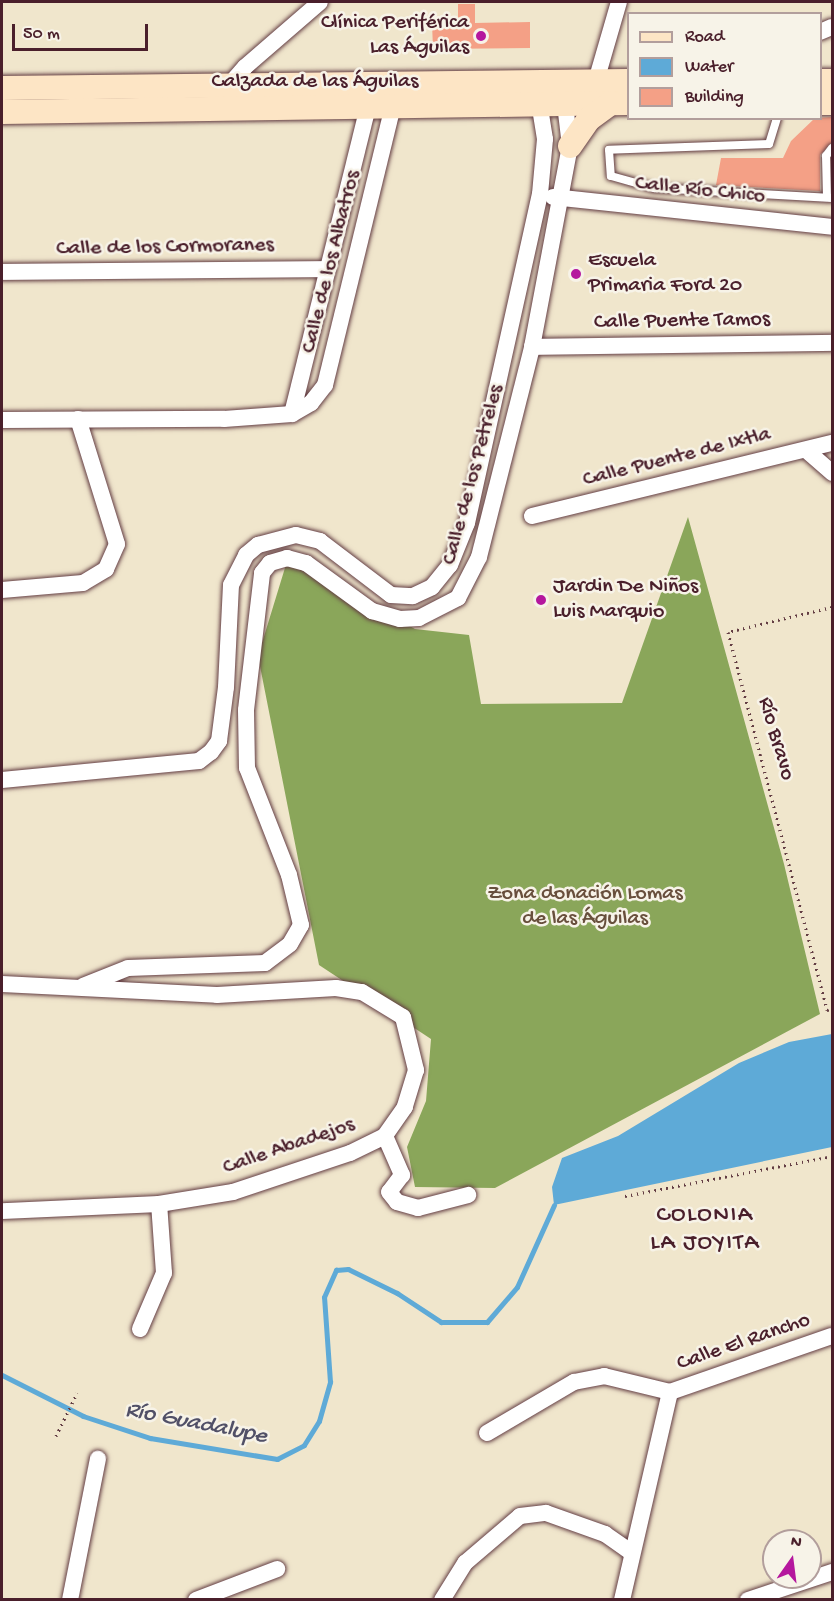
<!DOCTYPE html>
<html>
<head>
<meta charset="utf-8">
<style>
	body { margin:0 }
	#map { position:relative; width:834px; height:1601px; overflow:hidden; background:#f0e6cc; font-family:"Gochi Hand",sans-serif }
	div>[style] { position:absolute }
	.forest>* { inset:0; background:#8aa65a }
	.water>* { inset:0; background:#5eaad7 }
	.stream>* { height:5px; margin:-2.5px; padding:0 2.5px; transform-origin:2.5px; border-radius:2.5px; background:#5eaad7 }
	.building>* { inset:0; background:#f4a086 }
	.path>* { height:3px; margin-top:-1.5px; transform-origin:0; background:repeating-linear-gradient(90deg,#633d43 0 1.5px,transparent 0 6px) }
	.roads { filter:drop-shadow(0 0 2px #633d43) drop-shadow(0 0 2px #633d43) }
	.service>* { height:8px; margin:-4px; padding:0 4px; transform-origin:4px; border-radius:4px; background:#fff }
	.minor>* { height:16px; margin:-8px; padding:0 8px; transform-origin:8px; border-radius:8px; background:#fff }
	.secondary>* { height:24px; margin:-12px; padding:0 12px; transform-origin:12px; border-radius:12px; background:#fde5c5 }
	.dots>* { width:16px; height:16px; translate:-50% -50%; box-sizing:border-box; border:3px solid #f7f3e8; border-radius:50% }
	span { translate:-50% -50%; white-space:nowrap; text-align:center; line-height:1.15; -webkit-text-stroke:5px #f7f3e8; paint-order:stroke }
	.poi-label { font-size:22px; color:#4a1f2b }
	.right { translate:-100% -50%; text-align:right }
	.left { translate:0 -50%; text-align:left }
	.street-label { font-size:22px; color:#4a1f2b }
	.park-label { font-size:22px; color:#684f3c }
	.neighbourhood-label { font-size:24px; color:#4a1f2b; letter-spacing:1.5px }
	.water-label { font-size:24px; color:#515067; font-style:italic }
	.frame { position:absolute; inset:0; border:3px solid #4a1f2b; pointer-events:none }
	.legend { position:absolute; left:627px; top:12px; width:195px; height:108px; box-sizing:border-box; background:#f7f3e8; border:2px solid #b29e9c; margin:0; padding:8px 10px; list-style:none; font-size:18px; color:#4a1f2b }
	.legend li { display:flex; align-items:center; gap:12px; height:30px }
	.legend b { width:30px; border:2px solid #b29e9c }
	.north { position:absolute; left:762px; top:1529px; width:60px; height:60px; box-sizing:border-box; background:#f7f3e8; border:2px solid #b29e9c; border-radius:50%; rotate:14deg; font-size:16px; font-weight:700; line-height:24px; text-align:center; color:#4a1f2b }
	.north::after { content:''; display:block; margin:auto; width:21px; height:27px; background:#b5179e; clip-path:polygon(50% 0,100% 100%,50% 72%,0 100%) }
	.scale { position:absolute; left:12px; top:24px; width:136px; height:27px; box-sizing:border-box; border:3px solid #4a1f2b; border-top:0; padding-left:8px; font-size:18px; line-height:21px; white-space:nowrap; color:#4a1f2b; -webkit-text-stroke:4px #f7f3e8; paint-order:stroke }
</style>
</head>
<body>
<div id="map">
	<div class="forest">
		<i style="clip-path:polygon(688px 517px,784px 864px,820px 1014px,495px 1188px,415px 1187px,407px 1147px,426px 1101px,431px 1039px,319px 965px,258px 656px,288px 558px,415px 629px,469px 635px,481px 704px,622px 703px)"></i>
	</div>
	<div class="water">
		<i style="clip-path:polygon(832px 1034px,832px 1147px,554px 1205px,552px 1187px,562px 1158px,618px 1136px,739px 1063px,789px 1042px)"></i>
	</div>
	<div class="stream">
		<i style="left:2px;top:1375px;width:91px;rotate:26.8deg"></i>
		<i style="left:83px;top:1416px;width:71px;rotate:18.2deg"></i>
		<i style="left:150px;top:1438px;width:129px;rotate:9.4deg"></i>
		<i style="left:277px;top:1459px;width:30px;rotate:-27deg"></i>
		<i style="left:304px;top:1445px;width:28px;rotate:-58deg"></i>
		<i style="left:319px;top:1421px;width:41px;rotate:-74.2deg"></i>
		<i style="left:330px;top:1382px;width:85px;rotate:-94deg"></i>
		<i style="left:324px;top:1297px;width:30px;rotate:-66deg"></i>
		<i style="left:336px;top:1270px;width:12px;rotate:-5deg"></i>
		<i style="left:348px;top:1269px;width:55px;rotate:26.1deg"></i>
		<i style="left:397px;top:1293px;width:53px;rotate:33.4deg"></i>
		<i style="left:441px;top:1322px;width:46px"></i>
		<i style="left:487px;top:1322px;width:46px;rotate:-49.4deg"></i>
		<i style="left:517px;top:1287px;width:90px;rotate:-65.7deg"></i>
	</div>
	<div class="building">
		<i style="clip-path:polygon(458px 4px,475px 4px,475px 23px,530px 22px,530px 48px,433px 49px,432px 23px,458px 23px)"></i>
		<i style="clip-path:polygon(832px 117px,832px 142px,820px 155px,820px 191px,716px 185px,721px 158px,783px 158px,791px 141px,815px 118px)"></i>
	</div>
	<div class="path">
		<i style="left:832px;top:607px;width:107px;rotate:166.5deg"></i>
		<i style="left:728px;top:632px;width:391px;rotate:75.3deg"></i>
		<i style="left:827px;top:1010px;width:5px;rotate:-11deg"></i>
		<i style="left:625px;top:1196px;width:211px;rotate:-10.9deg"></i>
		<i style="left:56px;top:1436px;width:48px;rotate:-64deg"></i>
	</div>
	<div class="roads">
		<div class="service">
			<i style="left:777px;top:118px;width:27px;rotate:107deg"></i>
			<i style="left:769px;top:144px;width:160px;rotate:177.9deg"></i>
			<i style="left:609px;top:150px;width:26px;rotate:86deg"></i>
			<i style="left:611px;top:176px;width:45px;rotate:15.6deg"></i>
			<i style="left:654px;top:188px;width:178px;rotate:3.2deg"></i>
			<i style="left:827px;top:197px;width:41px;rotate:-91.4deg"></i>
			<i style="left:826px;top:156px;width:10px;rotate:-53deg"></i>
		</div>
		<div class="minor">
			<i style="left:820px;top:32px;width:13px;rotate:-23deg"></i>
			<i style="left:596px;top:81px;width:82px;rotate:-73.8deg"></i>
			<i style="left:230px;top:93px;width:10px;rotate:-84deg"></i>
			<i style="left:231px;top:83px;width:21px;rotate:-49deg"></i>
			<i style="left:245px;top:67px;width:99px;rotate:-40.9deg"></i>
			<i style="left:553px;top:197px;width:281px;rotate:6.1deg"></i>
			<i style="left:2px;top:272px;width:326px;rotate:-0.5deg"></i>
			<i style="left:532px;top:347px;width:300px;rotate:-0.8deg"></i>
			<i style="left:292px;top:414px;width:317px;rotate:-76.1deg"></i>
			<i style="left:2px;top:420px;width:222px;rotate:-0.3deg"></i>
			<i style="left:224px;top:419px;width:68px;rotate:-4.2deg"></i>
			<i style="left:292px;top:414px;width:22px;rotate:-30deg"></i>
			<i style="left:311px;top:403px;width:23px;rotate:-52deg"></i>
			<i style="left:325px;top:385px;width:287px;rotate:-76.3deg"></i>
			<i style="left:806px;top:450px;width:35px;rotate:41deg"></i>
			<i style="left:532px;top:516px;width:309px;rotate:-13.7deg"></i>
			<i style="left:2px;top:590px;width:81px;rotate:-4.9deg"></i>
			<i style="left:83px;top:583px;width:27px;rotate:-31deg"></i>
			<i style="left:106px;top:569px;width:27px;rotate:-66deg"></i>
			<i style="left:117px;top:544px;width:131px;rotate:-107.3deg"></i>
			<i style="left:2px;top:780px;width:198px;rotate:-5.5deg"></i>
			<i style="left:199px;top:761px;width:15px;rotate:-37deg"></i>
			<i style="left:211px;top:752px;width:14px;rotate:-54deg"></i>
			<i style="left:219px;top:741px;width:54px;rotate:-82.6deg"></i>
			<i style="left:226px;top:687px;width:102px;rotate:-87.2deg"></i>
			<i style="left:231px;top:585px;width:34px;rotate:-63deg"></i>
			<i style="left:246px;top:555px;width:16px;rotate:-40deg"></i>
			<i style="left:258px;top:545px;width:39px;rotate:-15deg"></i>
			<i style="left:296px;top:535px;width:25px;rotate:14deg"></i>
			<i style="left:320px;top:541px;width:89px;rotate:37.3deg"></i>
			<i style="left:391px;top:595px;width:22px;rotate:3deg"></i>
			<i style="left:413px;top:596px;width:21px;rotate:-25deg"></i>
			<i style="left:432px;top:587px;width:28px;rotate:-51deg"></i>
			<i style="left:450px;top:565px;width:45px;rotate:-68deg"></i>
			<i style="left:467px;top:523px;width:337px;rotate:-77.5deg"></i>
			<i style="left:540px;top:194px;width:55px;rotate:-84.8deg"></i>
			<i style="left:545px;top:139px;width:44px;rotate:-99.2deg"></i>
			<i style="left:2px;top:984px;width:215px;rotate:2.9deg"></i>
			<i style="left:217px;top:995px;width:119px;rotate:-3.4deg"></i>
			<i style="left:336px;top:988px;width:26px;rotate:9deg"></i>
			<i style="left:362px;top:992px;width:48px;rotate:31.4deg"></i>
			<i style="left:403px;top:1017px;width:55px;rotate:76.2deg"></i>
			<i style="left:416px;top:1070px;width:39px;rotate:107deg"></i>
			<i style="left:405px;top:1107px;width:35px;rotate:125deg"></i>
			<i style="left:385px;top:1136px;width:39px;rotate:154deg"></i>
			<i style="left:350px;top:1153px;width:123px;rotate:161.6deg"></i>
			<i style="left:233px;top:1192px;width:75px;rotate:170.8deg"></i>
			<i style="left:159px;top:1204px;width:157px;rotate:177.4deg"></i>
			<i style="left:83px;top:986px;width:48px;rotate:-21.8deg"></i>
			<i style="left:128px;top:968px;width:137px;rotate:-2.1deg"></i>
			<i style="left:265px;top:963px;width:31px;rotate:-37deg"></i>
			<i style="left:290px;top:944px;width:22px;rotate:-60deg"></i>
			<i style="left:301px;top:925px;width:51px;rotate:-103.5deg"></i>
			<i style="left:289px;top:875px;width:115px;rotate:-111.4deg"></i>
			<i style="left:247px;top:768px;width:58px;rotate:-91deg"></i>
			<i style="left:246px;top:710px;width:138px;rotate:-83.3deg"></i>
			<i style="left:262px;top:573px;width:13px;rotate:-51deg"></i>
			<i style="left:270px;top:563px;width:18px;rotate:-16deg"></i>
			<i style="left:287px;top:558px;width:20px;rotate:15deg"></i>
			<i style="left:306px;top:563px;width:82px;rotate:36deg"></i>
			<i style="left:372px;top:611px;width:29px;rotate:16deg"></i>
			<i style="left:400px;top:619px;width:19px;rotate:-3deg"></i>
			<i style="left:419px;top:618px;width:44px;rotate:-27.1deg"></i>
			<i style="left:458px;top:598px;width:46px;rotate:-62.9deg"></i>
			<i style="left:479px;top:557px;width:217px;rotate:-75.8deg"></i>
			<i style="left:532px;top:347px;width:205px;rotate:-79.3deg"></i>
			<i style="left:570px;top:146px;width:50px;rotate:-96.8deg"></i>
			<i style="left:385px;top:1136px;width:43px;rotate:66.4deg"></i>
			<i style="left:402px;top:1175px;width:21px;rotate:127deg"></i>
			<i style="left:389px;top:1192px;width:13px;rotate:51deg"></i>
			<i style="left:397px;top:1202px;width:22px;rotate:16deg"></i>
			<i style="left:418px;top:1208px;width:52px;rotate:-14.6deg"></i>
			<i style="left:140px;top:1329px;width:61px;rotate:-66.8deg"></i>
			<i style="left:164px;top:1273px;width:69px;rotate:-94.1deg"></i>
			<i style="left:670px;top:1392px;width:171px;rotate:-19.1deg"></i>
			<i style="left:487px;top:1433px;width:101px;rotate:-30.4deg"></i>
			<i style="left:574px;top:1382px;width:31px;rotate:-11deg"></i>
			<i style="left:604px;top:1376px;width:68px;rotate:13.6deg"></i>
			<i style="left:670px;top:1392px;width:213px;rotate:103deg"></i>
			<i style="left:70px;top:1600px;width:144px;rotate:-78.8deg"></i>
			<i style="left:196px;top:1600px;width:87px;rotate:-20.9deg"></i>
			<i style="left:442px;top:1600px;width:44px;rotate:-58.1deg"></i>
			<i style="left:465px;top:1563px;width:72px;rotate:-40.5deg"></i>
			<i style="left:520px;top:1516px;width:26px;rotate:-7deg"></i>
			<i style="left:546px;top:1513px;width:63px;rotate:19.6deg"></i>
			<i style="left:605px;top:1534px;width:29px;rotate:35deg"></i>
			<i style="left:748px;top:1600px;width:89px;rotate:-18.4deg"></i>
		</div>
		<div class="secondary">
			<i style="left:820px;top:81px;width:12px"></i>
			<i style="left:2px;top:88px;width:626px;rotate:-0.64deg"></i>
			<i style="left:820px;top:103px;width:12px"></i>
			<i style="left:2px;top:112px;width:626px;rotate:-0.82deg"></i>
			<i style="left:570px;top:146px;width:33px;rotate:-55deg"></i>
			<i style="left:589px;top:119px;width:27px;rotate:-36deg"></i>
		</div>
	</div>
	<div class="dots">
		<i style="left:481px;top:36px;background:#b5179e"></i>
		<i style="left:576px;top:274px;background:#b5179e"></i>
		<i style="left:541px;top:600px;background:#b5179e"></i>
	</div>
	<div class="poi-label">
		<span class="right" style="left:469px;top:36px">Clínica Periférica<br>Las Águilas</span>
		<span class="left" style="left:588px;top:274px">Escuela<br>Primaria Ford 20</span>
		<span class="left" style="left:553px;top:600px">Jardin De Niños<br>Luis Marquio</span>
	</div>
	<div class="street-label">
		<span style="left:315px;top:83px">Calzada de las Águilas</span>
		<span style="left:700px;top:191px;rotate:6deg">Calle Río Chico</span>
		<span style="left:165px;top:248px;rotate:-1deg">Calle de los Cormoranes</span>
		<span style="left:332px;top:262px;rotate:-76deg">Calle de los Albatros</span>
		<span style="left:682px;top:322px;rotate:-1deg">Calle Puente Tamos</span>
		<span style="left:677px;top:458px;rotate:-14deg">Calle Puente de Ixtla</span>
		<span style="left:474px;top:475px;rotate:-75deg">Calle de los Petreles</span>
		<span style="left:775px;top:739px;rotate:74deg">Río Bravo</span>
		<span style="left:289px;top:1147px;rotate:-19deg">Calle Abadejos</span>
		<span style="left:744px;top:1343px;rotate:-19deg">Calle El Rancho</span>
	</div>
	<div class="park-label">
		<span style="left:585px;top:907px">Zona donación Lomas<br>de las Águilas</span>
	</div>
	<div class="neighbourhood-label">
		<span style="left:705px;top:1230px">COLONIA<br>LA JOYITA</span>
	</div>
	<div class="water-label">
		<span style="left:196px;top:1424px;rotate:11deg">Río Guadalupe</span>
	</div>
	<div class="frame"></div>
	<ul class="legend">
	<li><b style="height:8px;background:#fde5c5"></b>Road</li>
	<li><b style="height:16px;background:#5eaad7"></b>Water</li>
	<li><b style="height:16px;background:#f4a086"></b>Building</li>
	</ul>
	<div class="north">N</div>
	<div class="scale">50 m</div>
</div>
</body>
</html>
